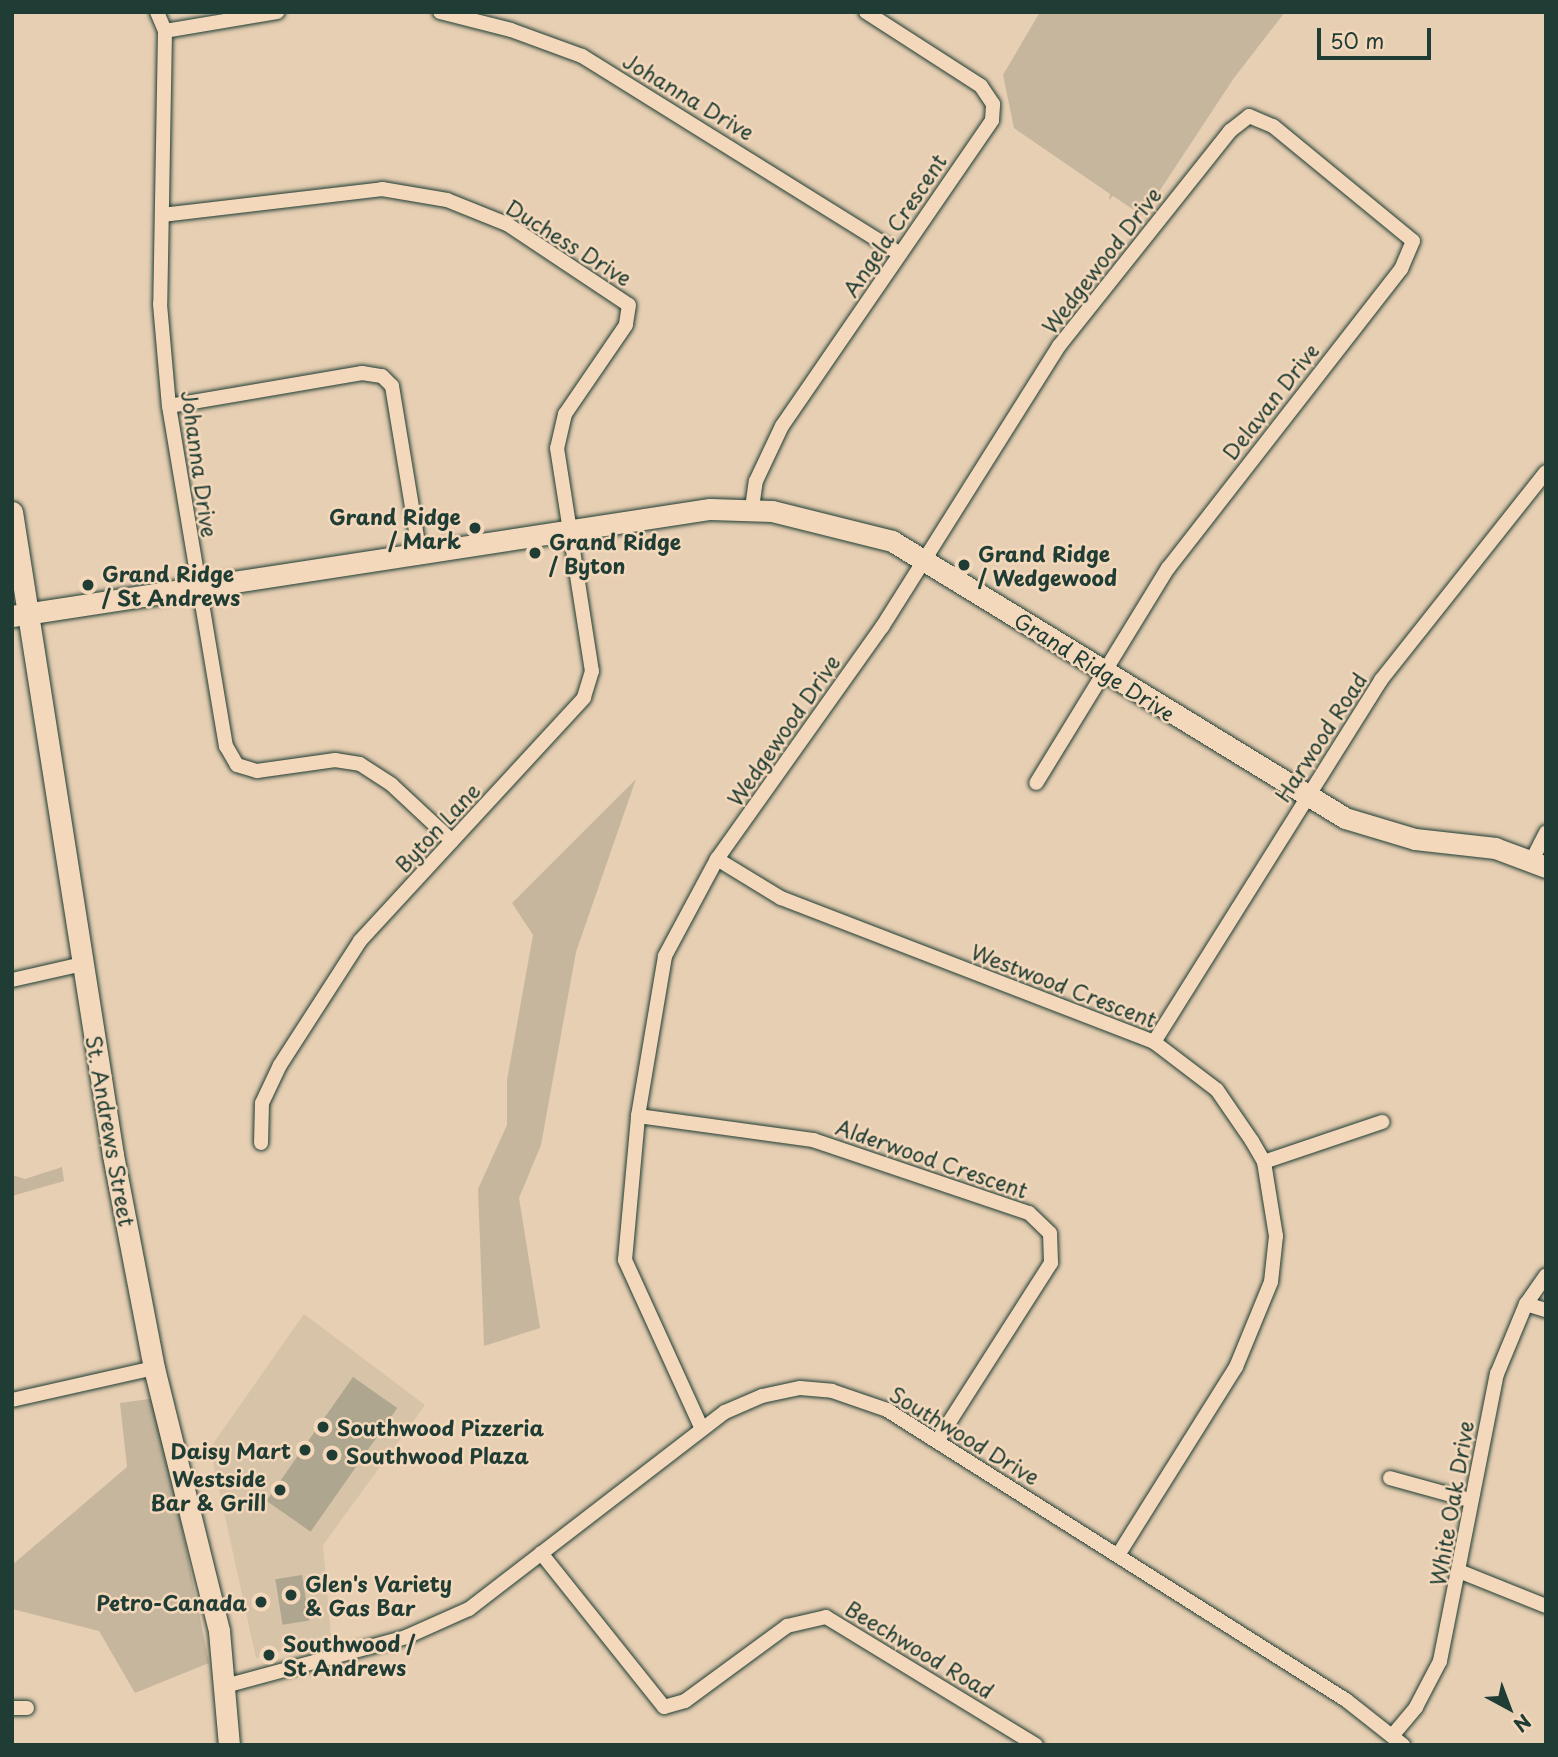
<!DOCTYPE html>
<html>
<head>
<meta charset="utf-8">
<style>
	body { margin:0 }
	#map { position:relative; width:1558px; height:1757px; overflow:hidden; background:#e7cfb3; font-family:"Playpen Sans",sans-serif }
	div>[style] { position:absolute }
	.built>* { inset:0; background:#d6c3a8 }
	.green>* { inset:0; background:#c6b69e }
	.building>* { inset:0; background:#afa68f; transform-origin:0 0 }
	.roads { filter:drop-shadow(0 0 2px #1f3d34) drop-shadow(0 0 2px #1f3d34) }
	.street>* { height:14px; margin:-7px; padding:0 7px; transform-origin:7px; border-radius:7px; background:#f4d8bb }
	.secondary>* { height:21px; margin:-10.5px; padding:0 10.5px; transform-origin:10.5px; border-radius:10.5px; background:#f4d8bb }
	.dots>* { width:19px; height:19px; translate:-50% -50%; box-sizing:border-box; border:4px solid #f4d8bb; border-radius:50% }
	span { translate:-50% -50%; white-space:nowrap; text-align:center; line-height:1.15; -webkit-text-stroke:5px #f4d8bb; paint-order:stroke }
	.street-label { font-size:21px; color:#1f3d34 }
	.poi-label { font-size:21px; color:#1f3d34; font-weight:700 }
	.right { translate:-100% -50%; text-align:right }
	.left { translate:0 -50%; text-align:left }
	.frame { position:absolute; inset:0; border:14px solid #1f3d34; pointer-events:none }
	.north { position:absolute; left:1474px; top:1673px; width:70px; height:70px; -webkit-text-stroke:5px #f4d8bb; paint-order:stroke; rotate:139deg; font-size:19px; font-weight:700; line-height:28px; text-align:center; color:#1f3d34 }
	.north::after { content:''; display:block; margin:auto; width:24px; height:32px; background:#1f3d34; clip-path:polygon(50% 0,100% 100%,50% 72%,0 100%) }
	.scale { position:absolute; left:1317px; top:28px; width:114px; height:32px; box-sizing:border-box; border:4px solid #1f3d34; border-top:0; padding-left:9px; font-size:21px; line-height:24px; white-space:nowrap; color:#1f3d34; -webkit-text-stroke:5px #f4d8bb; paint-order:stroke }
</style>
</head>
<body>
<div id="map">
	<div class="built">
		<i style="clip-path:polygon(304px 1314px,425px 1405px,323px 1545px,331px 1636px,256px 1658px,210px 1448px)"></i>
	</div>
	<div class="green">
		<i style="clip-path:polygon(1040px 12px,1285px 12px,1234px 78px,1143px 216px,1113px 196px,1109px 200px,1110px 194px,1014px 128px,1003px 75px)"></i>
		<i style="clip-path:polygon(636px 779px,576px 952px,541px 1145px,519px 1198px,540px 1328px,484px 1346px,478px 1189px,507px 1125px,507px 1080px,533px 935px,512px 903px)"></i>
		<i style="clip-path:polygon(62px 1167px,64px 1181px,12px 1196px,12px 1175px,25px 1179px)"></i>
		<i style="clip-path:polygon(156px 1398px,209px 1663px,135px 1693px,99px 1631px,12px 1609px,12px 1565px,127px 1467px,120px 1403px)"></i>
	</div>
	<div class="building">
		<i style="left:353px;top:1377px;width:54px;height:151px;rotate:35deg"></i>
		<i style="left:302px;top:1575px;width:46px;height:27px;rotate:81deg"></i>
	</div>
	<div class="roads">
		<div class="street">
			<i style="left:157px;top:12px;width:21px;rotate:67deg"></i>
			<i style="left:165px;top:31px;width:273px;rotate:91deg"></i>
			<i style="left:160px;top:304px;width:102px;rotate:85deg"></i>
			<i style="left:169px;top:406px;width:345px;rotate:80.5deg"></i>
			<i style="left:226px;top:746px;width:22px;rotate:60deg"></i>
			<i style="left:237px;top:765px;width:21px;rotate:17deg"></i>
			<i style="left:257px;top:771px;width:79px;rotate:-8deg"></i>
			<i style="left:335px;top:760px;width:25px;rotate:9deg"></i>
			<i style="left:360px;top:764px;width:38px;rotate:33deg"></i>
			<i style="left:392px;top:785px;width:82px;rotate:43deg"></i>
			<i style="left:440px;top:12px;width:73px;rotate:14.2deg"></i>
			<i style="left:511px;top:30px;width:76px;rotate:20.1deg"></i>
			<i style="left:582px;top:56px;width:373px;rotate:31.9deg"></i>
			<i style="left:165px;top:31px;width:114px;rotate:-9.6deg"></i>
			<i style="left:162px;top:215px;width:222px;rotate:-6.7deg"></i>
			<i style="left:382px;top:189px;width:66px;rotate:9.6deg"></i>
			<i style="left:447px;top:200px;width:65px;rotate:21.8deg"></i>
			<i style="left:507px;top:224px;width:146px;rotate:33.6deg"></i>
			<i style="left:629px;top:305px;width:20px;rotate:99deg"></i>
			<i style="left:626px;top:325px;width:108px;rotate:124.4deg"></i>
			<i style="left:565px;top:414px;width:35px;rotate:103deg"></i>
			<i style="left:557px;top:448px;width:226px;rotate:81.1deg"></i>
			<i style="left:592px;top:671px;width:28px;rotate:107deg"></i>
			<i style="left:584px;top:698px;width:330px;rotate:132.7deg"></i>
			<i style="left:360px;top:941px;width:148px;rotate:122.8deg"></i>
			<i style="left:280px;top:1065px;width:42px;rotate:115.3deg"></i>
			<i style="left:262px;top:1103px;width:40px;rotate:91.4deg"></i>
			<i style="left:169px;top:406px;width:196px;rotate:-9.7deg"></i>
			<i style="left:362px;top:373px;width:20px;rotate:9deg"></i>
			<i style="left:382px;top:376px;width:14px;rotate:45deg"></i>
			<i style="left:392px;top:386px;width:171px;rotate:80.6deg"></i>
			<i style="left:752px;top:508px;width:27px;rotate:-82deg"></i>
			<i style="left:756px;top:481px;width:61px;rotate:-64.7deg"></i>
			<i style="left:782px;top:426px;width:371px;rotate:-55.5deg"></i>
			<i style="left:992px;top:120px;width:16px;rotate:-86deg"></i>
			<i style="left:993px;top:104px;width:22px;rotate:-124deg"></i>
			<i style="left:981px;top:86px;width:137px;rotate:-147.2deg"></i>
			<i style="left:717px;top:859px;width:75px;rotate:31.4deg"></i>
			<i style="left:781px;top:898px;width:400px;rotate:21.1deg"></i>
			<i style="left:1154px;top:1042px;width:79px;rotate:37.3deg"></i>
			<i style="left:1217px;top:1090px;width:62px;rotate:55.5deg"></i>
			<i style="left:1252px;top:1141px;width:24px;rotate:60deg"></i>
			<i style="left:1264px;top:1162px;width:75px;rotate:80.8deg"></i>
			<i style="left:1276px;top:1236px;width:46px;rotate:96.2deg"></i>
			<i style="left:1271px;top:1282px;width:92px;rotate:112.4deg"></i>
			<i style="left:1236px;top:1367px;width:222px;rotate:122.1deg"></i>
			<i style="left:1532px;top:860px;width:31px;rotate:-63deg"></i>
			<i style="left:12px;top:980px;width:73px;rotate:-12.7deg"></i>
			<i style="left:1154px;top:1042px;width:427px;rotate:-57.9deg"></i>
			<i style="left:1381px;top:680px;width:265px;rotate:-51.6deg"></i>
			<i style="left:638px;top:1116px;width:177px;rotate:7.8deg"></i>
			<i style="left:813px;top:1140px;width:228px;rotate:18.7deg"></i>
			<i style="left:1029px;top:1213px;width:29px;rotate:44deg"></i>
			<i style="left:1050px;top:1233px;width:30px;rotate:88deg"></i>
			<i style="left:1051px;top:1263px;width:211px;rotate:122.6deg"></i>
			<i style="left:1264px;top:1162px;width:125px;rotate:-18.7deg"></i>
			<i style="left:1526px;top:1304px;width:21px;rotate:17deg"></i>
			<i style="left:12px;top:1400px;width:146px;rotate:-12.7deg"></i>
			<i style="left:702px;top:1429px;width:186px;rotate:-114.5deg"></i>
			<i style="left:625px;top:1260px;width:145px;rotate:-84.8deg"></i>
			<i style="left:638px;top:1116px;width:162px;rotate:-80.4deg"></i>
			<i style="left:665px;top:956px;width:110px;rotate:-61.8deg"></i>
			<i style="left:717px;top:859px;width:285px;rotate:-54.6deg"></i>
			<i style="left:882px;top:627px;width:332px;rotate:-57.8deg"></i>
			<i style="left:1059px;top:346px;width:275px;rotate:-51.5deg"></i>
			<i style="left:1230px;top:131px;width:24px;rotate:-38deg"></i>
			<i style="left:1249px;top:116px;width:26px;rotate:23deg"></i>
			<i style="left:1273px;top:126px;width:181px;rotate:39.4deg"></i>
			<i style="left:1413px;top:241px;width:30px;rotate:113deg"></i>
			<i style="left:1401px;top:269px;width:379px;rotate:127.9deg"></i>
			<i style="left:1168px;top:568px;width:252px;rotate:121.5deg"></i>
			<i style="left:1390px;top:1478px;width:83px;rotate:15.4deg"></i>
			<i style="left:541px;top:1553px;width:197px;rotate:51.4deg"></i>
			<i style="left:664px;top:1707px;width:22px;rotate:-16deg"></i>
			<i style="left:685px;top:1701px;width:127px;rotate:-36.3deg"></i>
			<i style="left:787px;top:1626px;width:40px;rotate:-13deg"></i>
			<i style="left:826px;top:1617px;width:246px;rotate:31.4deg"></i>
			<i style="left:1459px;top:1571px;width:94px;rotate:21.9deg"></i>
			<i style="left:225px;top:1686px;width:188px;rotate:-15.1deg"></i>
			<i style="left:406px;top:1637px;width:69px;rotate:-24deg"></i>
			<i style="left:469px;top:1609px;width:323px;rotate:-37.6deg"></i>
			<i style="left:725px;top:1412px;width:40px;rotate:-23.4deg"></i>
			<i style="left:762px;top:1396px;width:39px;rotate:-12deg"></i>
			<i style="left:800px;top:1388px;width:32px;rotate:5deg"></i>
			<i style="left:832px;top:1391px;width:58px;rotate:19.1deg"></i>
			<i style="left:887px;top:1410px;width:543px;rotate:32.29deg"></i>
			<i style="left:1346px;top:1700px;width:73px;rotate:38.3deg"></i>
			<i style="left:12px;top:1708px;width:15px"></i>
			<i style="left:1392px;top:1736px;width:38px;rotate:-50deg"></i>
			<i style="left:1416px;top:1707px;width:52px;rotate:-62.4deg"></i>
			<i style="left:1440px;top:1661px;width:293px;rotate:-78.8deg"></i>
			<i style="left:1497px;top:1374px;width:76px;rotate:-67.5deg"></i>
			<i style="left:1526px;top:1304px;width:35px;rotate:-55deg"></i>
		</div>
		<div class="secondary">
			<i style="left:12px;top:512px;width:651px;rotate:81.07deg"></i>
			<i style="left:113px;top:1155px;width:217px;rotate:79.1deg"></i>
			<i style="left:154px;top:1368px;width:271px;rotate:76.1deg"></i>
			<i style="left:219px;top:1631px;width:114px;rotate:85deg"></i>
			<i style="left:12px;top:616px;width:706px;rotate:-8.72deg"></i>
			<i style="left:710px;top:509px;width:62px;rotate:1.8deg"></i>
			<i style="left:772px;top:511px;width:124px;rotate:14deg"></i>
			<i style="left:892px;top:541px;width:531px;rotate:31.44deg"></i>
			<i style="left:1345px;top:818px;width:73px;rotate:16.7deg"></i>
			<i style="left:1415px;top:839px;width:81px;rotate:6.4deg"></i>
			<i style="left:1495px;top:848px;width:54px;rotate:20.4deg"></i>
		</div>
	</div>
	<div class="dots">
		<i style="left:475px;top:528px;background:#1f3d34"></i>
		<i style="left:535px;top:553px;background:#1f3d34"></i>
		<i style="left:964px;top:565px;background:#1f3d34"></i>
		<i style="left:88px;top:585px;background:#1f3d34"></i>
		<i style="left:323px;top:1427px;background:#1f3d34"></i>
		<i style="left:305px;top:1450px;background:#1f3d34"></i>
		<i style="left:332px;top:1455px;background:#1f3d34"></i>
		<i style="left:280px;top:1490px;background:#1f3d34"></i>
		<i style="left:291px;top:1595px;background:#1f3d34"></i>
		<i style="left:261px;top:1602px;background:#1f3d34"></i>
		<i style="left:269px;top:1655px;background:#1f3d34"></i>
	</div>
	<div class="street-label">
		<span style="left:689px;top:96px;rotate:31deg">Johanna Drive</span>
		<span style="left:894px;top:225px;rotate:-56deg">Angela Crescent</span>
		<span style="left:569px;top:242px;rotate:32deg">Duchess Drive</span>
		<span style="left:1101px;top:260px;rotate:-52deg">Wedgewood Drive</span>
		<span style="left:1270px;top:401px;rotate:-52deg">Delavan Drive</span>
		<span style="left:200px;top:464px;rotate:82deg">Johanna Drive</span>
		<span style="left:1095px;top:666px;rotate:32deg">Grand Ridge Drive</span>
		<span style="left:783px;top:730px;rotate:-55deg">Wedgewood Drive</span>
		<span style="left:1320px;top:737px;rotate:-57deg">Harwood Road</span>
		<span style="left:437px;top:827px;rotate:-47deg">Byton Lane</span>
		<span style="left:1064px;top:985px;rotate:21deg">Westwood Crescent</span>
		<span style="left:111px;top:1131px;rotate:80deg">St. Andrews Street</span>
		<span style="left:932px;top:1158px;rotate:19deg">Alderwood Crescent</span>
		<span style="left:965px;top:1435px;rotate:31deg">Southwood Drive</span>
		<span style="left:1451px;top:1503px;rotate:-80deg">White Oak Drive</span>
		<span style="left:920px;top:1649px;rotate:31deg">Beechwood Road</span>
	</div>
	<div class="poi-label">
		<span class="right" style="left:461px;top:528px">Grand Ridge<br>/ Mark</span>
		<span class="left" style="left:549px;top:553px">Grand Ridge<br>/ Byton</span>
		<span class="left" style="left:978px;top:565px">Grand Ridge<br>/ Wedgewood</span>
		<span class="left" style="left:102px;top:585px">Grand Ridge<br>/ St Andrews</span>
		<span class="left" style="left:337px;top:1427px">Southwood Pizzeria</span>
		<span class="right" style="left:291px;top:1450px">Daisy Mart</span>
		<span class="left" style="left:346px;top:1455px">Southwood Plaza</span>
		<span class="right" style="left:266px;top:1490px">Westside<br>Bar &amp; Grill</span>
		<span class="left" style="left:305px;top:1595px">Glen's Variety<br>&amp; Gas Bar</span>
		<span class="right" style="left:247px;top:1602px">Petro-Canada</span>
		<span class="left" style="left:283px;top:1655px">Southwood /<br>St Andrews</span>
	</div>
	<div class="frame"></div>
	<div class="north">N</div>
	<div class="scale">50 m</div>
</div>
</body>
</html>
